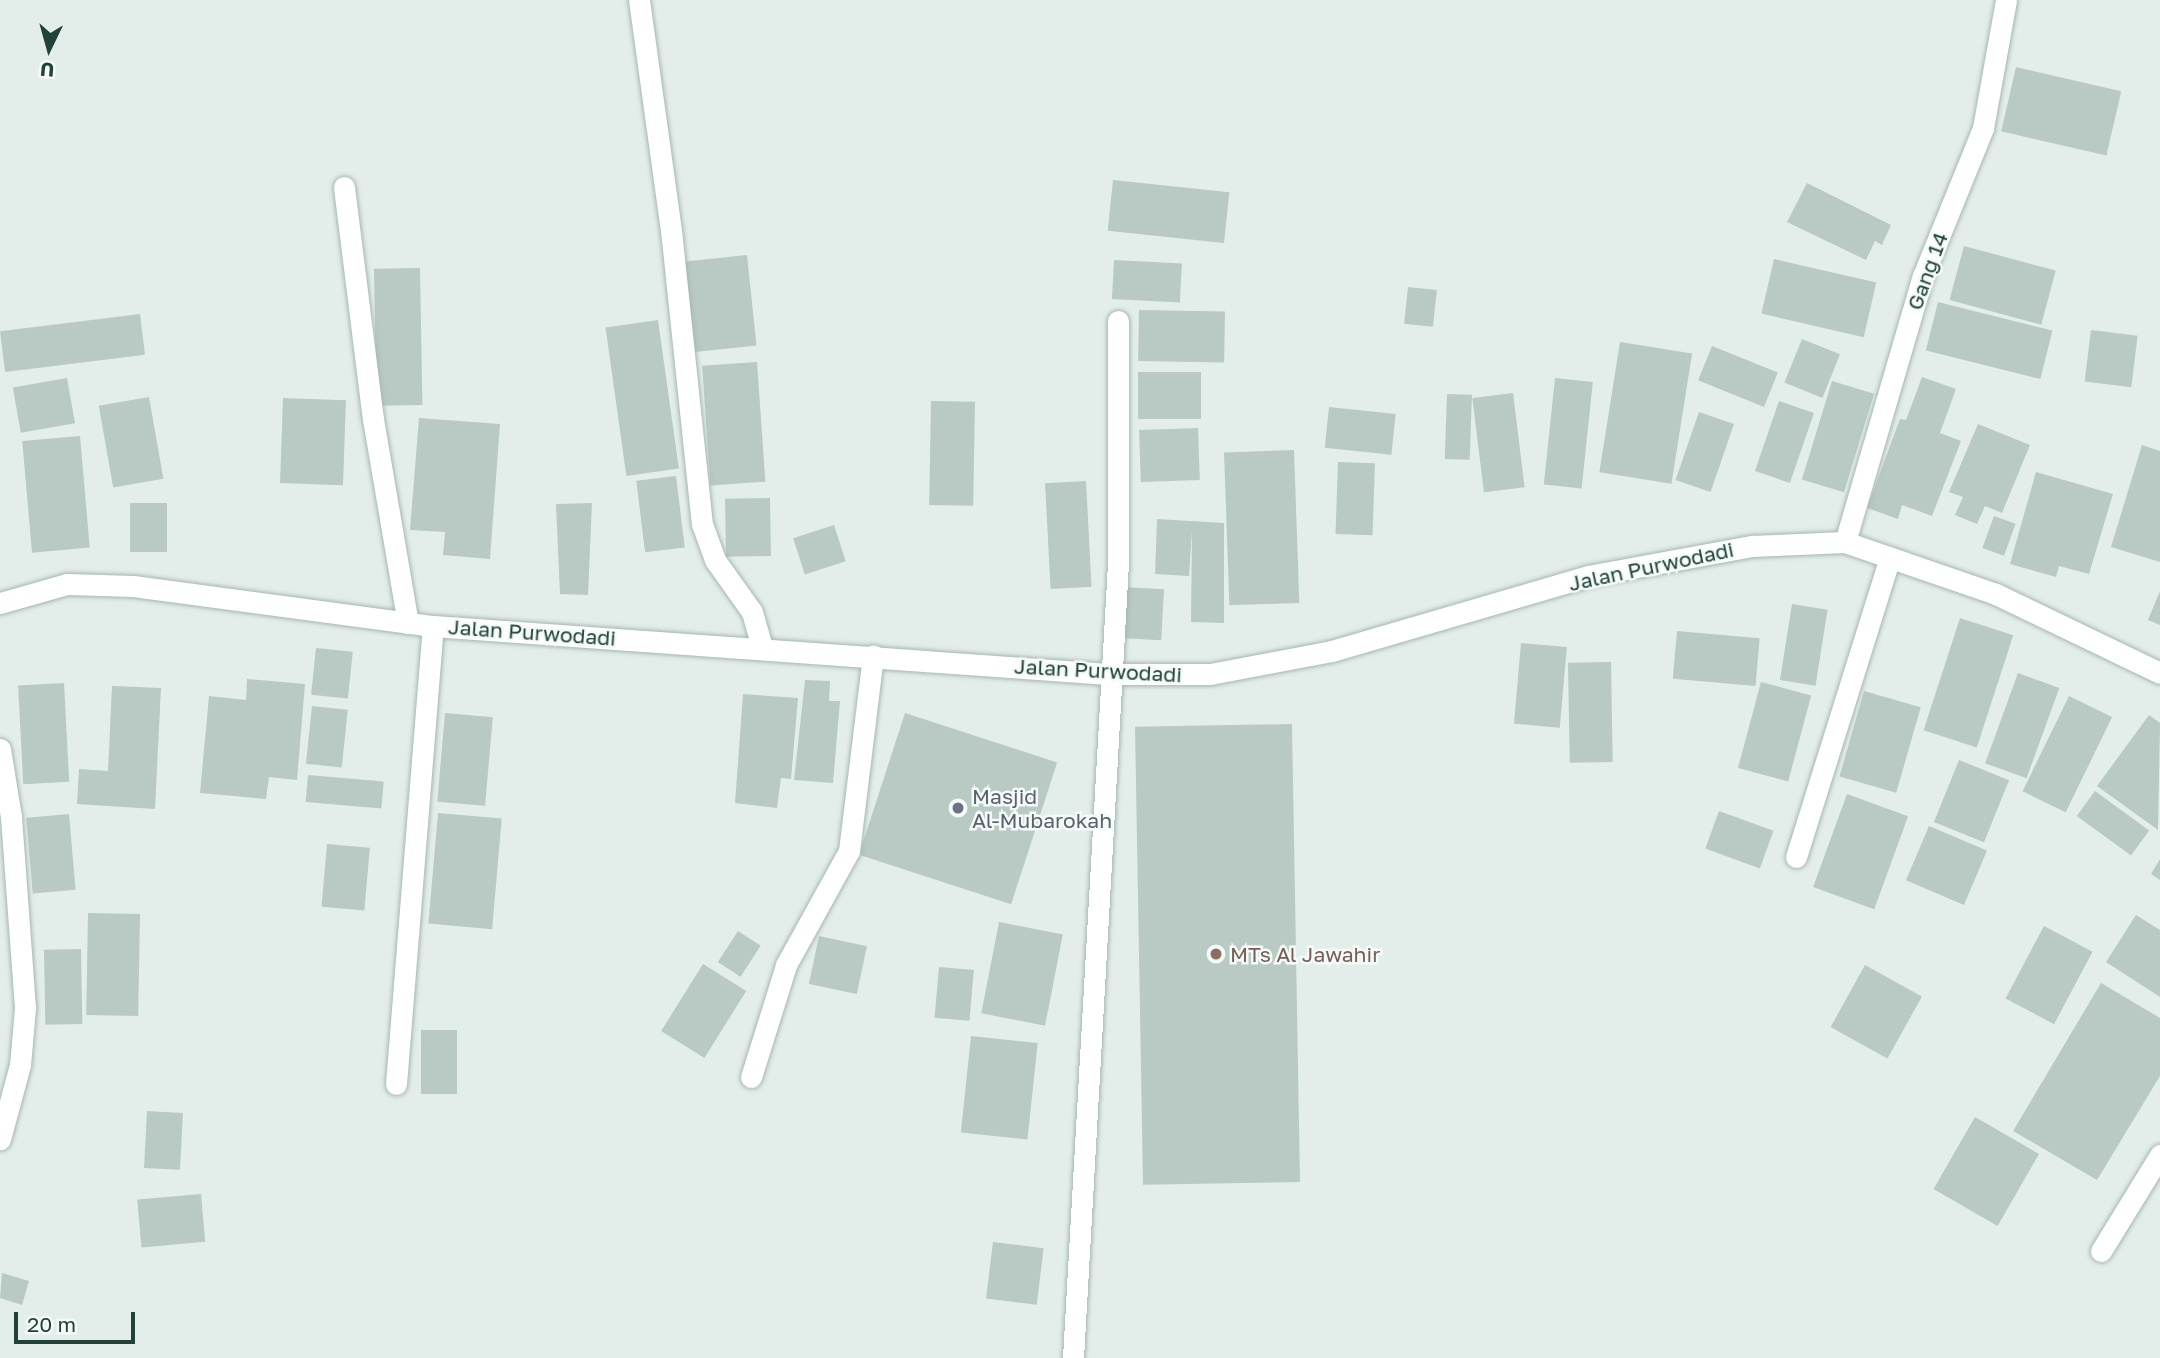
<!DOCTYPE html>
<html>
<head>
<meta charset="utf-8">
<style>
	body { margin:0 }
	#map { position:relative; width:2160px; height:1358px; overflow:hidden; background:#e3eeea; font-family:"Golos Text",sans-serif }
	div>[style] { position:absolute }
	.building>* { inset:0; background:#b8cac3; transform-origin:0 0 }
	.roads { filter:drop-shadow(0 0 2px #a5b7b2) drop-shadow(0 0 2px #a5b7b2) }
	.minor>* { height:21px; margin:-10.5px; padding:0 10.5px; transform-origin:10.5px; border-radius:10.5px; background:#fff }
	.dots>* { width:19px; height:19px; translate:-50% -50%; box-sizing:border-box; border:4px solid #f4faf8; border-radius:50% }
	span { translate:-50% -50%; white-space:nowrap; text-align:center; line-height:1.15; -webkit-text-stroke:5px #f4faf8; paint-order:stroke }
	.street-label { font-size:21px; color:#21423b }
	.worship-label { font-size:21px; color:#5b616d }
	.left { translate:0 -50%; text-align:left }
	.education-label { font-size:21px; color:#785e54 }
	.north { position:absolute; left:14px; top:14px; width:70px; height:70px; -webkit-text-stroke:5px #f4faf8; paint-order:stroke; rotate:185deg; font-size:19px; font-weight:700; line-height:28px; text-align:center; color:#21423b }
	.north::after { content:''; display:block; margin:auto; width:24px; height:32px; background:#21423b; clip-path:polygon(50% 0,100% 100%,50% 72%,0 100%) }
	.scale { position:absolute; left:14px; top:1312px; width:121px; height:32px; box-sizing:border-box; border:4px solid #21423b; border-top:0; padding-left:9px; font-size:21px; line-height:24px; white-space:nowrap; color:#21423b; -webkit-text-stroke:5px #f4faf8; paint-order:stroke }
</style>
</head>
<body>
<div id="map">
	<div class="building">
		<i style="left:2016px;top:67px;width:108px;height:66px;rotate:13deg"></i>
		<i style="left:1113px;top:180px;width:117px;height:51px;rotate:6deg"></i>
		<i style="clip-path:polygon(1807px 183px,1891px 225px,1882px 245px,1875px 241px,1866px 260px,1787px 222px)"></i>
		<i style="left:1964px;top:246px;width:95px;height:56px;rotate:15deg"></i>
		<i style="left:747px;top:255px;width:91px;height:64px;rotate:84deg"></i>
		<i style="left:1774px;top:259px;width:105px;height:56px;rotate:13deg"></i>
		<i style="left:1114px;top:260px;width:68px;height:39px;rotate:3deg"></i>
		<i style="left:420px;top:268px;width:137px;height:46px;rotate:89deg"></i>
		<i style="left:1408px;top:287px;width:29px;height:37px;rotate:6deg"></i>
		<i style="left:1938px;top:302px;width:118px;height:50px;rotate:14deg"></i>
		<i style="left:1139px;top:310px;width:86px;height:51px;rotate:1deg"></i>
		<i style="left:140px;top:314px;width:41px;height:141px;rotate:83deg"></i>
		<i style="left:658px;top:320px;width:150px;height:53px;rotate:82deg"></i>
		<i style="left:2091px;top:330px;width:47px;height:52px;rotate:7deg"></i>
		<i style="left:1802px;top:339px;width:41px;height:47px;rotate:22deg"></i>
		<i style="left:1620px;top:342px;width:73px;height:132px;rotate:9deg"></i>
		<i style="left:1712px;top:346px;width:71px;height:37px;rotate:22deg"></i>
		<i style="left:757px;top:362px;width:120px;height:55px;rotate:86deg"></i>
		<i style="left:1201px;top:372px;width:47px;height:63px;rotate:90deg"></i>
		<i style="clip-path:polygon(1922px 377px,1956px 389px,1940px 433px,1961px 441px,1932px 516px,1902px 505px,1898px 519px,1867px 508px,1900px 419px,1906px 420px)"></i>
		<i style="left:67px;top:378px;width:46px;height:55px;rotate:80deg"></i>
		<i style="left:1555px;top:378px;width:38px;height:107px;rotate:6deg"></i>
		<i style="left:1832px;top:381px;width:44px;height:103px;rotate:17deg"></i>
		<i style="left:1513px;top:393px;width:95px;height:41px;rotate:83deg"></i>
		<i style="left:1447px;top:394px;width:25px;height:65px;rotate:2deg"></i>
		<i style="left:149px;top:397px;width:83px;height:51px;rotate:80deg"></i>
		<i style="left:283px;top:398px;width:63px;height:85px;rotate:2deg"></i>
		<i style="left:931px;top:401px;width:44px;height:104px;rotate:1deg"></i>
		<i style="left:1779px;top:401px;width:37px;height:74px;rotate:19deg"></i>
		<i style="left:1329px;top:407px;width:67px;height:41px;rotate:6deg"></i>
		<i style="left:1699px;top:412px;width:37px;height:72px;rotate:19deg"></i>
		<i style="clip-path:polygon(419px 418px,500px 424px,490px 559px,443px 555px,445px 532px,410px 530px)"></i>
		<i style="clip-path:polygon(1978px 424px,2030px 445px,2002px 513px,1985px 506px,1977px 524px,1955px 515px,1963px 497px,1949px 492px)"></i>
		<i style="left:1198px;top:428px;width:52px;height:59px;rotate:88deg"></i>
		<i style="left:80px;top:436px;width:112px;height:58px;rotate:85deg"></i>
		<i style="clip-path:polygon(2142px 445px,2160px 451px,2160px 562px,2111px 547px)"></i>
		<i style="left:1294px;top:450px;width:153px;height:70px;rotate:88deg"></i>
		<i style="left:1338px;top:462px;width:37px;height:72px;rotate:2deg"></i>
		<i style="clip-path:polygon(2036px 472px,2113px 494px,2089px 574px,2059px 566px,2056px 577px,2010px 564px)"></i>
		<i style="left:676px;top:476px;width:72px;height:40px;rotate:83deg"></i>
		<i style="left:1086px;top:481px;width:106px;height:41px;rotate:87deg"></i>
		<i style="left:770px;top:498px;width:58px;height:45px;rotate:89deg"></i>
		<i style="left:130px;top:503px;width:37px;height:49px"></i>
		<i style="clip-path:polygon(592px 503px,588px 595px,560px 594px,556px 504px)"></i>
		<i style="left:1994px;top:516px;width:23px;height:34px;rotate:20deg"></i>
		<i style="clip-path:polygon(1157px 519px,1224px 523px,1224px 623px,1191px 622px,1192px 530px,1189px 576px,1155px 574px)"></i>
		<i style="left:834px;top:525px;width:38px;height:43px;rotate:72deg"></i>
		<i style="left:1122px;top:587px;width:42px;height:51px;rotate:3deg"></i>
		<i style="clip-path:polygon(2160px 591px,2160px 625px,2148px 620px)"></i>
		<i style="left:1792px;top:604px;width:36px;height:77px;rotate:9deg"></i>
		<i style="left:1960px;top:618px;width:56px;height:118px;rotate:18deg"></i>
		<i style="left:1677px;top:631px;width:83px;height:48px;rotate:5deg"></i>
		<i style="left:1521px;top:643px;width:46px;height:81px;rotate:5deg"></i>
		<i style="left:316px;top:648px;width:37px;height:47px;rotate:6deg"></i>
		<i style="left:1611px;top:662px;width:100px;height:43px;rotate:89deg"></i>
		<i style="left:2018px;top:673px;width:44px;height:96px;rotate:20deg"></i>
		<i style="clip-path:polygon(247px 679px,305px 684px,297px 780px,269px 777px,266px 799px,200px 793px,209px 696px,246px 700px)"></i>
		<i style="clip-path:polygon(805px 680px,830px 681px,829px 701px,840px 701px,833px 783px,794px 780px)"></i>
		<i style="left:1761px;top:682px;width:52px;height:89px;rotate:15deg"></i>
		<i style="left:64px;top:683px;width:99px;height:46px;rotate:87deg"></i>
		<i style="clip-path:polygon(112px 686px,161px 688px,155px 809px,77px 804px,79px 769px,108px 771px)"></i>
		<i style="left:1864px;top:691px;width:59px;height:89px;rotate:16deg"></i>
		<i style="clip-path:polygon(743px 694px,798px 698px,791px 779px,781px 778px,777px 808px,735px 803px)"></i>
		<i style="left:2069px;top:696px;width:48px;height:106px;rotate:26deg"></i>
		<i style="left:312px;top:706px;width:36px;height:58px;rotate:6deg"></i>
		<i style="left:445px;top:713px;width:48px;height:89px;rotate:5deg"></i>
		<i style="left:905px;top:713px;width:160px;height:149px;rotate:18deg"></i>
		<i style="clip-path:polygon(2149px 715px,2160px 723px,2158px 830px,2097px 786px)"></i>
		<i style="left:1292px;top:724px;width:458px;height:157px;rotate:89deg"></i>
		<i style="left:1959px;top:760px;width:54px;height:67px;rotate:22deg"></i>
		<i style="left:308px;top:775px;width:76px;height:27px;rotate:5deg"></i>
		<i style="left:2095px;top:791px;width:67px;height:31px;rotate:36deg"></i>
		<i style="left:1847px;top:794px;width:65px;height:99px;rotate:20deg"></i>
		<i style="left:1719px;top:811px;width:58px;height:40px;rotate:20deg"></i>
		<i style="left:438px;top:813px;width:64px;height:111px;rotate:5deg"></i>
		<i style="left:69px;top:814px;width:76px;height:43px;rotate:85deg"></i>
		<i style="left:1929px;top:826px;width:63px;height:59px;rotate:23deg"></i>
		<i style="left:327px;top:844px;width:43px;height:63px;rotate:5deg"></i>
		<i style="clip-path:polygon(2160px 859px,2160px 880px,2151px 874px)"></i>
		<i style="left:88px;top:913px;width:52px;height:102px;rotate:1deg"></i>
		<i style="clip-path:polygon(2136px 915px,2160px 930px,2160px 997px,2106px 962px)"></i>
		<i style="left:999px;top:922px;width:65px;height:93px;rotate:11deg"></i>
		<i style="left:2044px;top:926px;width:55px;height:82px;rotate:28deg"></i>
		<i style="left:738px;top:931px;width:27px;height:37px;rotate:33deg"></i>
		<i style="left:819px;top:936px;width:49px;height:49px;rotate:12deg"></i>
		<i style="left:81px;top:949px;width:75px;height:37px;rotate:89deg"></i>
		<i style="left:703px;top:964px;width:51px;height:79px;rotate:32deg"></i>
		<i style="left:1865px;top:965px;width:65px;height:71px;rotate:29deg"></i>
		<i style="left:939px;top:967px;width:35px;height:51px;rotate:5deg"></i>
		<i style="clip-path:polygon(2101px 983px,2160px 1018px,2160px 1076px,2097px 1180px,2013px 1131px)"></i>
		<i style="left:421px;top:1030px;width:36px;height:64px"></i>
		<i style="left:971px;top:1036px;width:67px;height:97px;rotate:6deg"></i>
		<i style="left:147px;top:1111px;width:36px;height:57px;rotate:3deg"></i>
		<i style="left:1975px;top:1117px;width:74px;height:83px;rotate:30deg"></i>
		<i style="left:201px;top:1194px;width:48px;height:64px;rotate:85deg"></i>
		<i style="left:993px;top:1242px;width:51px;height:57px;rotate:7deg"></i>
		<i style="clip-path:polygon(2px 1273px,29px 1281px,22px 1305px,0 1298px)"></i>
	</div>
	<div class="roads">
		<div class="minor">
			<i style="left:639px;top:0;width:232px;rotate:82.1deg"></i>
			<i style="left:671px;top:230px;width:296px;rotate:84deg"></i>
			<i style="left:702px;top:524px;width:38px;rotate:70deg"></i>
			<i style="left:715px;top:560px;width:64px;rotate:54.6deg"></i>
			<i style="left:752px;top:612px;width:36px;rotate:74deg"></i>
			<i style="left:344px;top:187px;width:234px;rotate:82.9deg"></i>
			<i style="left:373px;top:419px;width:207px;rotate:80.3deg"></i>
			<i style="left:1845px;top:542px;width:277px;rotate:-73.7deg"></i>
			<i style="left:1923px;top:276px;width:160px;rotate:-67.9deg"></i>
			<i style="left:1983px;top:128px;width:130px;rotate:-79.8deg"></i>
			<i style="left:0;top:603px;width:70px;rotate:-15.8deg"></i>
			<i style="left:67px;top:584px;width:66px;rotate:1.7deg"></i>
			<i style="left:133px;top:586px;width:303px;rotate:7.6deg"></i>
			<i style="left:433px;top:626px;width:677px;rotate:4.07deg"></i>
			<i style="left:1108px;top:674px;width:102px"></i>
			<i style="left:1210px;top:674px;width:124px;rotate:-10.7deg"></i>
			<i style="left:1332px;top:651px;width:267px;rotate:-16.3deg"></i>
			<i style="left:1588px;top:576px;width:167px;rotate:-10.4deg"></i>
			<i style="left:1752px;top:546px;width:93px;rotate:-2.5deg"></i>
			<i style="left:1845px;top:542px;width:160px;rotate:19deg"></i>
			<i style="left:1996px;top:594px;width:182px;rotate:25.7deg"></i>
			<i style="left:0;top:749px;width:69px;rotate:80.8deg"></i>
			<i style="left:11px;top:817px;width:192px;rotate:85.8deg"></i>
			<i style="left:25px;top:1008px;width:57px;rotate:95deg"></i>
			<i style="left:20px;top:1065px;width:77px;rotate:105.1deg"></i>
			<i style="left:1796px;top:857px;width:314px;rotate:-72.6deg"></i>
			<i style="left:751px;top:1077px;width:117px;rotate:-72.6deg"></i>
			<i style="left:786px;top:965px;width:130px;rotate:-61.1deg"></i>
			<i style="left:849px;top:851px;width:197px;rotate:-83deg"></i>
			<i style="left:396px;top:1084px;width:459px;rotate:-85.4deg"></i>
			<i style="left:2101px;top:1251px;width:113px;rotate:-58.4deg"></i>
			<i style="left:1073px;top:1358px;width:795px;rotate:-86.76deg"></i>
			<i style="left:1118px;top:564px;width:243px;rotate:-90deg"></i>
		</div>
	</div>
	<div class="dots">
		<i style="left:958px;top:808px;background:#6b7280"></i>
		<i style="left:1216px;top:954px;background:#8d6e63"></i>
	</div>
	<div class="street-label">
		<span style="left:1927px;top:271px;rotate:-70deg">Gang 14</span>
		<span style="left:1651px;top:566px;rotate:-12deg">Jalan Purwodadi</span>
		<span style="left:532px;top:632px;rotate:4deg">Jalan Purwodadi</span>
		<span style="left:1098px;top:670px;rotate:3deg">Jalan Purwodadi</span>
	</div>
	<div class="worship-label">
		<span class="left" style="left:972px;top:808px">Masjid<br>Al-Mubarokah</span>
	</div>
	<div class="education-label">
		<span class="left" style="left:1230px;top:954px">MTs Al Jawahir</span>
	</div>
	<div class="north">U</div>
	<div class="scale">20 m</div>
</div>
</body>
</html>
